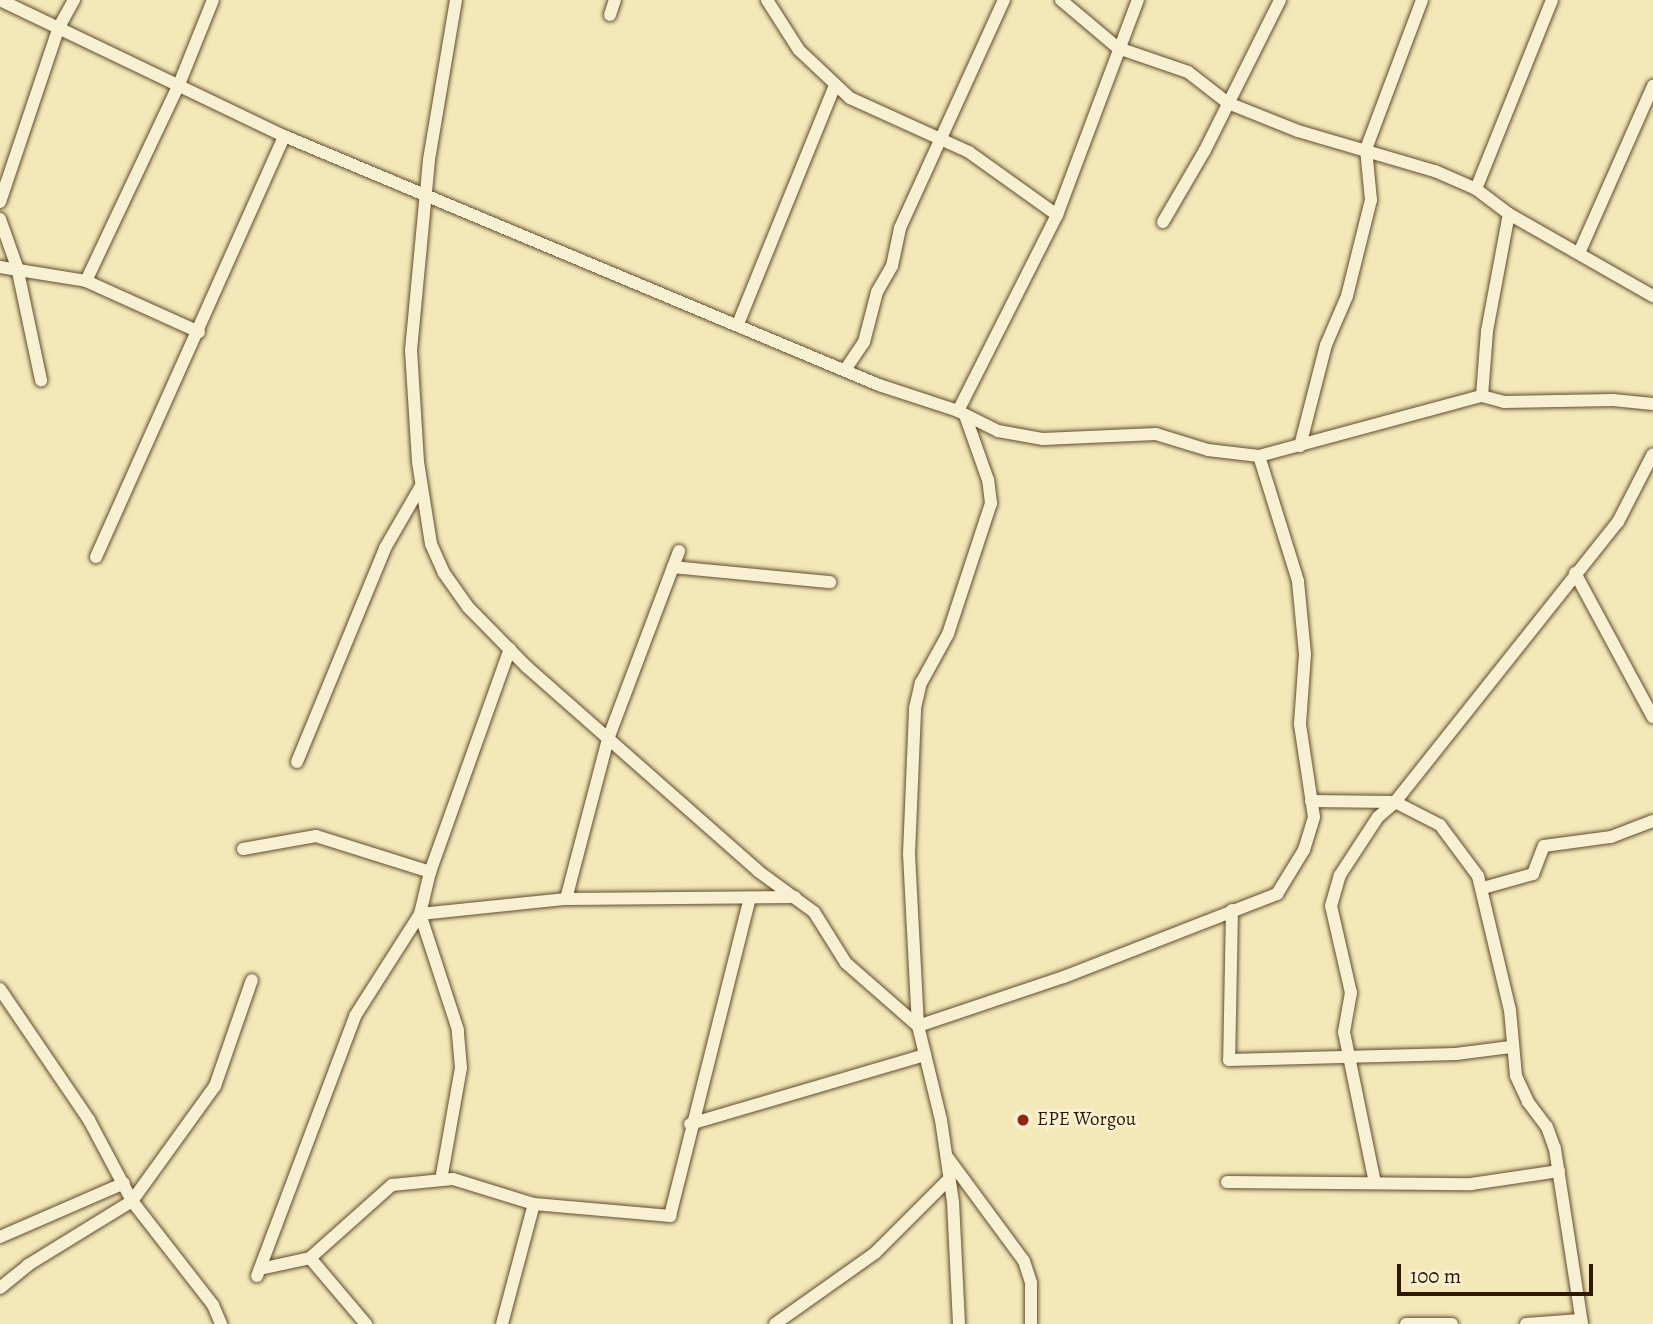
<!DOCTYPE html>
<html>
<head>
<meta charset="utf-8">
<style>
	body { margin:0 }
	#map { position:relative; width:1653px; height:1324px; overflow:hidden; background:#f4e8b9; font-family:Alegreya,serif }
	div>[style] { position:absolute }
	.roads { filter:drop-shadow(0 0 2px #604d2e) drop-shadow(0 0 2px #604d2e) }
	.street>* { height:12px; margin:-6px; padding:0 6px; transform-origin:6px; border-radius:6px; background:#f8f0d2 }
	.dots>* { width:19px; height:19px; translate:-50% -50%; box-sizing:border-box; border:4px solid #f8f0d2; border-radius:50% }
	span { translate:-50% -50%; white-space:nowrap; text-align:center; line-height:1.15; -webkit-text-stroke:5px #f8f0d2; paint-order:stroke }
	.poi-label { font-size:19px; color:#2e1900 }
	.left { translate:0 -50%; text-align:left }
	.scale { position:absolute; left:1397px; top:1264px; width:196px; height:32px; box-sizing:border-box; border:4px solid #2e1900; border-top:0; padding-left:9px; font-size:21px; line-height:24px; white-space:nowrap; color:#2e1900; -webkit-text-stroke:5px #f8f0d2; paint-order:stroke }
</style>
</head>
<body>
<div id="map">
	<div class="roads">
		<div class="street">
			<i style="left:0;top:0;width:315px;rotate:25.6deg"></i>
			<i style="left:284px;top:136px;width:645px;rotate:22.71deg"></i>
			<i style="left:879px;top:385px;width:83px;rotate:18.2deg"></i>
			<i style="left:958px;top:411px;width:45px;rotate:26.6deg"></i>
			<i style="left:998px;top:431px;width:46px;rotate:10.1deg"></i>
			<i style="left:1043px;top:439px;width:113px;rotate:-2.5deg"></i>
			<i style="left:1156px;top:434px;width:54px;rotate:17.1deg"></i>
			<i style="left:1208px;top:450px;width:51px;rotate:6.7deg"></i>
			<i style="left:1259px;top:456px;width:231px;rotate:-15.1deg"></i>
			<i style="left:1482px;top:396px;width:23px;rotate:15deg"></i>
			<i style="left:1504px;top:402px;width:109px;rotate:-1.1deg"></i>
			<i style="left:1613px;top:400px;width:40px;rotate:5.7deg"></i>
			<i style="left:456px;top:0;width:162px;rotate:99.6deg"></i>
			<i style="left:429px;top:160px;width:191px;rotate:95.4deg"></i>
			<i style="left:411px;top:350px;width:112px;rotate:86.4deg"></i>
			<i style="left:418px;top:462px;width:83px;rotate:81deg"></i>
			<i style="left:431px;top:544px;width:32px;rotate:66deg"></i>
			<i style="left:444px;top:573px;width:42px;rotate:54.8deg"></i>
			<i style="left:468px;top:607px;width:84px;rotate:45.5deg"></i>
			<i style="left:527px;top:667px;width:308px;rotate:41.4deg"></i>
			<i style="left:758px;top:871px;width:69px;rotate:36.2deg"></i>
			<i style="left:814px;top:912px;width:60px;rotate:57.9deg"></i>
			<i style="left:846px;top:963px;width:96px;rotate:41.2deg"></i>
			<i style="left:767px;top:0;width:59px;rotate:57.4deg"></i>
			<i style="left:799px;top:50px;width:70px;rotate:43.3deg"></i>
			<i style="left:850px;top:98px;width:131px;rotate:24.4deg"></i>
			<i style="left:969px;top:152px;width:108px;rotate:35.6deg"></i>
			<i style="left:1061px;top:0;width:75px;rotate:40.1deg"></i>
			<i style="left:1118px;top:48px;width:74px;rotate:18.9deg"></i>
			<i style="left:1188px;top:72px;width:51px;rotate:37.8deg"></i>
			<i style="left:1228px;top:103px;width:75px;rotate:21.8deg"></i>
			<i style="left:1298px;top:131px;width:143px;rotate:16.3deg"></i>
			<i style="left:1435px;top:171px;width:45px;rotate:23.7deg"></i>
			<i style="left:1476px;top:189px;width:41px;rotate:37.1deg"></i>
			<i style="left:1509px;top:214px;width:166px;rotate:29.7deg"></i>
			<i style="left:610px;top:15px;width:16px;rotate:-72deg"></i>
			<i style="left:1476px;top:189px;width:204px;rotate:-68.1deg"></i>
			<i style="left:0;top:202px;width:185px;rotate:-71.4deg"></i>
			<i style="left:59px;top:27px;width:31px;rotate:-61deg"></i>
			<i style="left:0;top:219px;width:51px;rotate:70.5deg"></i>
			<i style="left:17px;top:267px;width:116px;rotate:78deg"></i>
			<i style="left:1163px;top:222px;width:83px;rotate:-59.7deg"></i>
			<i style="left:1205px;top:150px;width:168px;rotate:-63.4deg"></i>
			<i style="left:1579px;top:253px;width:183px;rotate:-66.1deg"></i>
			<i style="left:0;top:267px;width:87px;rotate:9.2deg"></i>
			<i style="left:86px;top:281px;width:220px;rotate:-64.7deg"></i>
			<i style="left:180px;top:82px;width:88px;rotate:-68.1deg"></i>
			<i style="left:86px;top:281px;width:124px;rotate:24.3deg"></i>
			<i style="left:738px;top:324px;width:258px;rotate:-67.9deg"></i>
			<i style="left:845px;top:370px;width:34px;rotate:-56deg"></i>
			<i style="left:864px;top:342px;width:52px;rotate:-75.4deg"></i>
			<i style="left:877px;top:292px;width:30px;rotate:-60deg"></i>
			<i style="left:892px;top:266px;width:39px;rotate:-78deg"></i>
			<i style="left:900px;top:228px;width:251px;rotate:-65.5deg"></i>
			<i style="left:1482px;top:396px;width:65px;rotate:-85.6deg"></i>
			<i style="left:1487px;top:331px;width:119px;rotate:-79.4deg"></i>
			<i style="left:958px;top:411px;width:220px;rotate:-63.2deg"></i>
			<i style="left:1057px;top:215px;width:230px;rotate:-69.4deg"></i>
			<i style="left:1300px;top:446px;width:104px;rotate:-75.6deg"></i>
			<i style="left:1326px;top:345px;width:53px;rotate:-66.8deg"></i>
			<i style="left:1347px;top:296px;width:99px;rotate:-76deg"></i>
			<i style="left:1371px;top:200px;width:51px;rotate:-95.6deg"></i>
			<i style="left:1366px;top:149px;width:159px;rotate:-69.4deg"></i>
			<i style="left:96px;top:557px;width:461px;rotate:-65.9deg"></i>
			<i style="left:673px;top:567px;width:158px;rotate:5.5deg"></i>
			<i style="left:1575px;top:573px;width:164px;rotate:61.6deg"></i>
			<i style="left:297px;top:762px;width:231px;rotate:-67.6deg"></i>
			<i style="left:385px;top:548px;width:72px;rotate:-59.9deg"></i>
			<i style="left:1311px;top:801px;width:84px;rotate:0.7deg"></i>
			<i style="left:1395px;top:802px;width:51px;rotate:27.1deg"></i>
			<i style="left:1440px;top:825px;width:64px;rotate:53.3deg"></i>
			<i style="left:1478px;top:876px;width:138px;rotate:76.6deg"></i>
			<i style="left:1510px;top:1010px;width:66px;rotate:84.8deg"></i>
			<i style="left:1516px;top:1076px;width:29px;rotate:65deg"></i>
			<i style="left:1528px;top:1102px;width:31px;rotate:53deg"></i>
			<i style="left:1547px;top:1127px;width:23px;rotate:70deg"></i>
			<i style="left:1555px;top:1149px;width:177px;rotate:81.2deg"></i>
			<i style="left:243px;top:849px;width:74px;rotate:-10.1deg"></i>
			<i style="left:316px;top:836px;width:120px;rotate:17.5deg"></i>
			<i style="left:1483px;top:888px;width:52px;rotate:-15.6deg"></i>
			<i style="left:1533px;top:874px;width:30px;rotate:-69deg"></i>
			<i style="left:1544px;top:846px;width:68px;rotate:-7.7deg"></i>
			<i style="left:1611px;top:837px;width:45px;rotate:-20.9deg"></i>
			<i style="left:566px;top:899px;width:165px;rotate:-75.3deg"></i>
			<i style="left:608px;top:739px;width:201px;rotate:-69.3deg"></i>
			<i style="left:1232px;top:910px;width:150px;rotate:91.1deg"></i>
			<i style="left:1229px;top:1060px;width:227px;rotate:-1.5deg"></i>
			<i style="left:1456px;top:1054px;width:55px;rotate:-7.3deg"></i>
			<i style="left:0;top:989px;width:158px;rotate:55.8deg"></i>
			<i style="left:89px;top:1120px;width:92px;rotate:62deg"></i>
			<i style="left:132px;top:1201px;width:132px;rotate:52.1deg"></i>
			<i style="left:213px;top:1305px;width:21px;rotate:67deg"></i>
			<i style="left:918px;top:1026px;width:154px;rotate:-18.6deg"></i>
			<i style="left:1064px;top:977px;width:229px;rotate:-21.3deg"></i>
			<i style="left:1277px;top:894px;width:52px;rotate:-58.5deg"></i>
			<i style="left:1304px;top:850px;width:34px;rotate:-73deg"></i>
			<i style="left:1314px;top:817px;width:94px;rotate:-98.6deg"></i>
			<i style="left:1300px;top:724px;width:70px;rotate:-85.9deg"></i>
			<i style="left:1305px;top:654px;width:73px;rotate:-95.5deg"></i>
			<i style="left:1298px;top:581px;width:131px;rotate:-107.3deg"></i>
			<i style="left:690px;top:1124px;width:245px;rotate:-16.4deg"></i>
			<i style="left:948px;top:1158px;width:128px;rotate:53.6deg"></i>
			<i style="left:1024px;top:1261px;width:23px;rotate:72deg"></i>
			<i style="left:1031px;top:1283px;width:41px;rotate:90deg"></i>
			<i style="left:441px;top:1180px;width:114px;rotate:-79.9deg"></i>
			<i style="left:461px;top:1068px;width:38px;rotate:-95deg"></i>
			<i style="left:458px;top:1030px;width:122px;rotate:-108.1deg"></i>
			<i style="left:420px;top:914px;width:147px;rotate:-5.9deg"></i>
			<i style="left:566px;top:899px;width:229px;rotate:-0.5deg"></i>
			<i style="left:1227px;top:1182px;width:244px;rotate:0.5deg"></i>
			<i style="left:1471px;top:1184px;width:89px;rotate:-8.4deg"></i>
			<i style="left:1375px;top:1183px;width:154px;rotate:-101.6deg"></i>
			<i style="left:1344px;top:1032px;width:40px;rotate:-80deg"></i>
			<i style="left:1351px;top:993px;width:89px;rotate:-102.9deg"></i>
			<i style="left:1331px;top:906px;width:32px;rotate:-74deg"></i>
			<i style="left:1340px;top:875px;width:69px;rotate:-56.8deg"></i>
			<i style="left:1378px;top:817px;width:23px;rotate:-41deg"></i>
			<i style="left:1395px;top:802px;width:358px;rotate:-51.5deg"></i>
			<i style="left:1618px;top:522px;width:76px;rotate:-62.8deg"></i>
			<i style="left:0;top:1237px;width:135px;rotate:-23.5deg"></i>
			<i style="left:310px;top:1258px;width:87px;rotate:49.7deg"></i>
			<i style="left:260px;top:1269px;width:51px;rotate:-12.4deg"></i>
			<i style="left:310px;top:1258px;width:110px;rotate:-41.7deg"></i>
			<i style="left:392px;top:1185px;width:61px;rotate:-5.6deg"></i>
			<i style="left:453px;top:1179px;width:85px;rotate:17.2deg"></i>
			<i style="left:534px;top:1204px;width:137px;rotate:5deg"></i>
			<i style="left:670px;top:1216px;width:328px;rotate:-75.9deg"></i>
			<i style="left:257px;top:1276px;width:278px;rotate:-69.3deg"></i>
			<i style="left:355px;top:1016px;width:121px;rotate:-57.5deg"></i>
			<i style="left:420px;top:914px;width:43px;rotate:-76.6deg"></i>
			<i style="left:430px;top:872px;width:237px;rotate:-70.3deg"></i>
			<i style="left:0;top:1288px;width:36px;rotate:-39deg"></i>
			<i style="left:28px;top:1265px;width:122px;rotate:-31.6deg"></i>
			<i style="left:132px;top:1201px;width:142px;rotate:-54.2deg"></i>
			<i style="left:215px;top:1086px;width:112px;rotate:-70.8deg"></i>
			<i style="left:502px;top:1324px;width:124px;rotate:-75.1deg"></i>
			<i style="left:775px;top:1324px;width:123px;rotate:-35.4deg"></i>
			<i style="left:875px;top:1253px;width:105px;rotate:-45deg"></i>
			<i style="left:959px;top:1324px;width:122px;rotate:-92.8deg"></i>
			<i style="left:953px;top:1202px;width:83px;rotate:-98.3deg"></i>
			<i style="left:941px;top:1120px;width:97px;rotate:-103.7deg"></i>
			<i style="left:918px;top:1026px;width:172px;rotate:-93deg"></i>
			<i style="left:909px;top:854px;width:146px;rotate:-87.6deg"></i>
			<i style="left:915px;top:708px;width:26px;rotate:-77deg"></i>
			<i style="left:921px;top:683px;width:56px;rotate:-61.1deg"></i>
			<i style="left:948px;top:634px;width:138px;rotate:-71.8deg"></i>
			<i style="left:991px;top:503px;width:23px;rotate:-97deg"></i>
			<i style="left:988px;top:480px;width:69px;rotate:-109.5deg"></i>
			<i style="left:1406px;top:1324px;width:46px"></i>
			<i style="left:1526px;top:1324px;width:54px;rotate:-4.2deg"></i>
		</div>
	</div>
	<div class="dots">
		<i style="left:1023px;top:1120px;background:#8f2418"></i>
	</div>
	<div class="poi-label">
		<span class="left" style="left:1037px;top:1120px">EPE Worgou</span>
	</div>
	<div class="scale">100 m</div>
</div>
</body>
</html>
